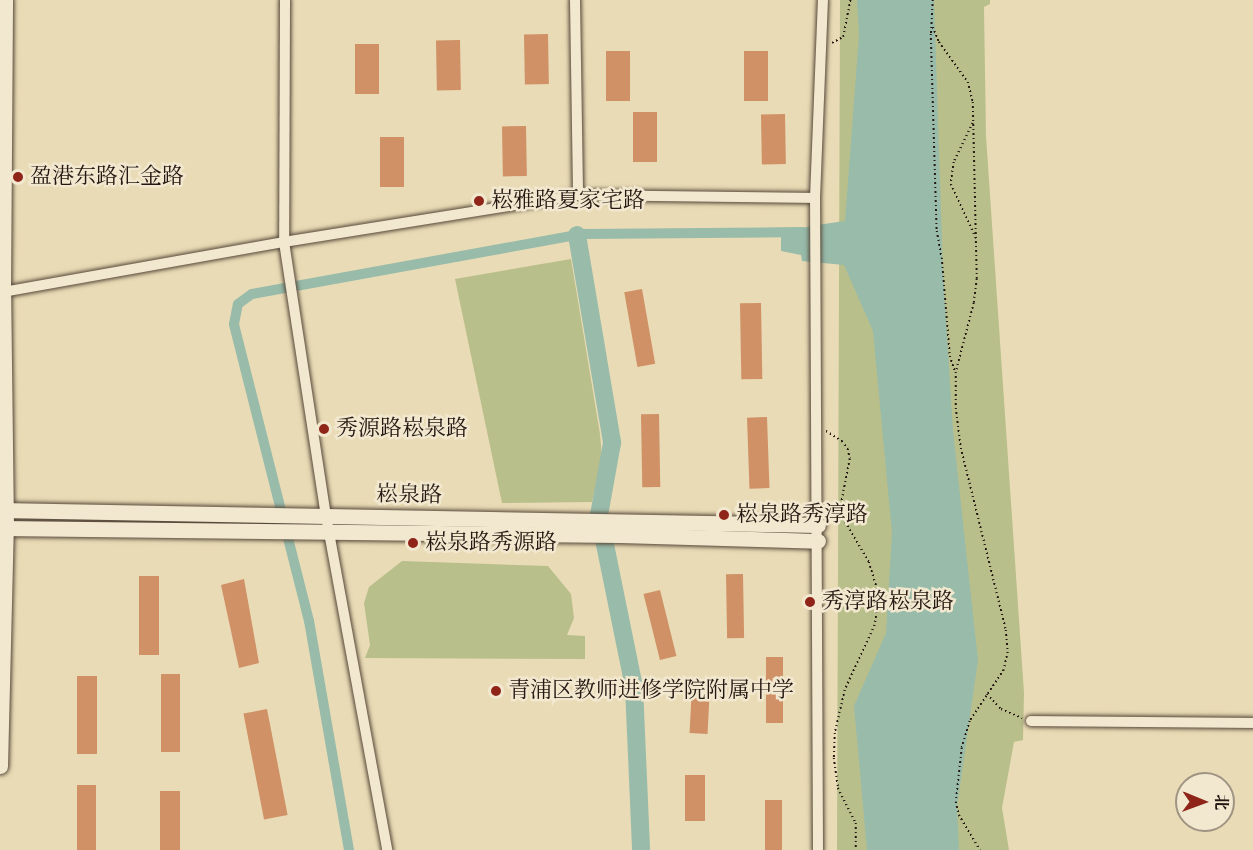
<!DOCTYPE html>
<html>
<head>
<meta charset="utf-8">
<style>
	body { margin:0 }
	#map { position:relative; width:1253px; height:850px; overflow:hidden; background:#e9dbb5; font-family:"IM FELL Double Pica","Noto Serif SC",serif }
	div>[style] { position:absolute }
	.green>* { inset:0; background:#b9bf8b }
	.water>* { inset:0; background:#98bbaa }
	.canal>* { height:10px; margin:-5px; padding:0 5px; transform-origin:5px; border-radius:5px; background:#98bbaa }
	.river>* { height:18px; margin:-9px; padding:0 9px; transform-origin:9px; border-radius:9px; background:#98bbaa }
	.building>* { inset:0; background:#d09166; transform-origin:0 0 }
	.path>* { height:1.5px; margin-top:-0.75px; transform-origin:0; background:repeating-linear-gradient(90deg,#251711 0 1.5px,transparent 0 4.5px) }
	.roads { filter:drop-shadow(0 0 2px #56483a) drop-shadow(0 0 2px #56483a) }
	.street>* { height:10px; margin:-5px; padding:0 5px; transform-origin:5px; border-radius:5px; background:#f1e8cf }
	.secondary>* { height:15px; margin:-7.5px; padding:0 7.5px; transform-origin:7.5px; border-radius:7.5px; background:#f1e8cf }
	.dots>* { width:16px; height:16px; translate:-50% -50%; box-sizing:border-box; border:3px solid #f1e8cf; border-radius:50% }
	span { translate:-50% -50%; white-space:nowrap; text-align:center; line-height:1.15; -webkit-text-stroke:5px #f1e8cf; paint-order:stroke }
	.poi-label { font-size:22px; color:#251711 }
	.left { translate:0 -50%; text-align:left }
	.street-label { font-size:22px; color:#251711 }
	.north { position:absolute; left:1175px; top:772px; width:60px; height:60px; box-sizing:border-box; background:#f1e8cf; border:2px solid #9f9483; border-radius:50%; rotate:91deg; font-size:16px; font-weight:700; line-height:24px; text-align:center; color:#251711 }
	.north::after { content:''; display:block; margin:auto; width:21px; height:27px; background:#8f2418; clip-path:polygon(50% 0,100% 100%,50% 72%,0 100%) }
</style>
</head>
<body>
<div id="map">
	<div class="green">
		<i style="clip-path:polygon(840px 0,990px 0,990px 4px,984px 7px,986px 136px,1024px 693px,1023px 740px,1014px 742px,1002px 808px,1009px 850px,837px 850px)"></i>
		<i style="clip-path:polygon(571px 259px,600px 434px,602px 458px,592px 502px,502px 503px,455px 279px)"></i>
		<i style="clip-path:polygon(402px 561px,548px 566px,571px 594px,574px 618px,567px 635px,585px 636px,585px 659px,365px 658px,370px 645px,364px 603px,369px 587px)"></i>
	</div>
	<div class="water">
		<i style="clip-path:polygon(857px 0,934px 0,943px 271px,953px 431px,978px 660px,957px 807px,959px 850px,867px 850px,854px 706px,886px 633px,892px 533px,873px 331px,844px 265px,802px 261px,801px 255px,781px 251px,781px 236px,810px 226px,845px 221px,859px 35px)"></i>
	</div>
	<div class="canal">
		<i style="left:349px;top:850px;width:232px;rotate:-99.9deg"></i>
		<i style="left:309px;top:621px;width:306px;rotate:-104.2deg"></i>
		<i style="left:234px;top:324px;width:20px;rotate:-79deg"></i>
		<i style="left:238px;top:304px;width:17px;rotate:-36deg"></i>
		<i style="left:252px;top:294px;width:336px;rotate:-10.3deg"></i>
		<i style="left:583px;top:234px;width:220px;rotate:-0.5deg"></i>
	</div>
	<div class="river">
		<i style="left:577px;top:235px;width:211px;rotate:80.4deg"></i>
		<i style="left:612px;top:443px;width:73px;rotate:100.2deg"></i>
		<i style="left:599px;top:515px;width:176px;rotate:78.5deg"></i>
		<i style="left:634px;top:687px;width:163px;rotate:87.5deg"></i>
	</div>
	<div class="building">
		<i style="left:548px;top:34px;width:50px;height:24px;rotate:89deg"></i>
		<i style="left:460px;top:40px;width:50px;height:24px;rotate:89deg"></i>
		<i style="left:355px;top:44px;width:24px;height:50px"></i>
		<i style="left:606px;top:51px;width:24px;height:50px"></i>
		<i style="left:744px;top:51px;width:24px;height:50px"></i>
		<i style="left:633px;top:112px;width:24px;height:50px"></i>
		<i style="left:785px;top:114px;width:50px;height:24px;rotate:89deg"></i>
		<i style="left:526px;top:126px;width:50px;height:24px;rotate:89deg"></i>
		<i style="left:380px;top:137px;width:24px;height:50px"></i>
		<i style="left:642px;top:289px;width:76px;height:18px;rotate:80deg"></i>
		<i style="left:761px;top:303px;width:76px;height:21px;rotate:89deg"></i>
		<i style="left:659px;top:414px;width:73px;height:18px;rotate:89deg"></i>
		<i style="left:767px;top:417px;width:71px;height:20px;rotate:88deg"></i>
		<i style="left:743px;top:574px;width:64px;height:17px;rotate:89deg"></i>
		<i style="left:139px;top:576px;width:20px;height:79px"></i>
		<i style="clip-path:polygon(244px 579px,259px 663px,239px 668px,221px 585px)"></i>
		<i style="left:660px;top:590px;width:68px;height:17px;rotate:76deg"></i>
		<i style="left:766px;top:657px;width:17px;height:66px"></i>
		<i style="left:161px;top:674px;width:19px;height:78px"></i>
		<i style="left:77px;top:676px;width:20px;height:78px"></i>
		<i style="left:692px;top:686px;width:18px;height:47px;rotate:3deg"></i>
		<i style="left:267px;top:709px;width:108px;height:24px;rotate:79deg"></i>
		<i style="left:685px;top:775px;width:20px;height:46px"></i>
		<i style="left:77px;top:785px;width:19px;height:65px"></i>
		<i style="left:160px;top:791px;width:20px;height:59px"></i>
		<i style="left:765px;top:800px;width:17px;height:50px"></i>
	</div>
	<div class="path">
		<i style="left:933px;top:0;width:34px;rotate:93deg"></i>
		<i style="left:931px;top:34px;width:197px;rotate:88.3deg"></i>
		<i style="left:937px;top:231px;width:27px;rotate:80deg"></i>
		<i style="left:942px;top:258px;width:98px;rotate:85.3deg"></i>
		<i style="left:950px;top:356px;width:16px;rotate:72deg"></i>
		<i style="left:933px;top:27px;width:16px;rotate:68deg"></i>
		<i style="left:939px;top:42px;width:49px;rotate:54.1deg"></i>
		<i style="left:968px;top:82px;width:21px;rotate:76deg"></i>
		<i style="left:973px;top:102px;width:177px;rotate:88.7deg"></i>
		<i style="left:977px;top:279px;width:24px;rotate:97deg"></i>
		<i style="left:974px;top:303px;width:71px;rotate:104.6deg"></i>
		<i style="left:956px;top:372px;width:36px;rotate:90deg"></i>
		<i style="left:956px;top:408px;width:40px;rotate:82.9deg"></i>
		<i style="left:961px;top:448px;width:187px;rotate:76.1deg"></i>
		<i style="left:1006px;top:630px;width:22px;rotate:85deg"></i>
		<i style="left:1008px;top:652px;width:18px;rotate:103deg"></i>
		<i style="left:1004px;top:670px;width:61px;rotate:123.7deg"></i>
		<i style="left:970px;top:721px;width:28px;rotate:107deg"></i>
		<i style="left:962px;top:748px;width:54px;rotate:96.3deg"></i>
		<i style="left:956px;top:802px;width:13px;rotate:77deg"></i>
		<i style="left:959px;top:815px;width:41px;rotate:59deg"></i>
		<i style="left:832px;top:43px;width:13px;rotate:-29deg"></i>
		<i style="left:843px;top:37px;width:38px;rotate:-79deg"></i>
		<i style="left:973px;top:123px;width:43px;rotate:116deg"></i>
		<i style="left:954px;top:162px;width:22px;rotate:98deg"></i>
		<i style="left:951px;top:184px;width:60px;rotate:65.2deg"></i>
		<i style="left:826px;top:431px;width:19px;rotate:32deg"></i>
		<i style="left:842px;top:441px;width:10px;rotate:53deg"></i>
		<i style="left:848px;top:449px;width:10px;rotate:79deg"></i>
		<i style="left:850px;top:459px;width:47px;rotate:101.1deg"></i>
		<i style="left:841px;top:505px;width:13px;rotate:81deg"></i>
		<i style="left:843px;top:518px;width:51px;rotate:59.4deg"></i>
		<i style="left:869px;top:562px;width:34px;rotate:73deg"></i>
		<i style="left:879px;top:594px;width:31px;rotate:97deg"></i>
		<i style="left:875px;top:625px;width:72px;rotate:114.8deg"></i>
		<i style="left:845px;top:690px;width:44px;rotate:103.1deg"></i>
		<i style="left:835px;top:733px;width:25px;rotate:92deg"></i>
		<i style="left:834px;top:758px;width:30px;rotate:82deg"></i>
		<i style="left:838px;top:788px;width:39px;rotate:63deg"></i>
		<i style="left:856px;top:823px;width:27px;rotate:90deg"></i>
		<i style="left:987px;top:694px;width:21px;rotate:47deg"></i>
		<i style="left:1001px;top:709px;width:23px;rotate:23deg"></i>
	</div>
	<div class="roads">
		<div class="street">
			<i style="left:285px;top:0;width:242px;rotate:90.2deg"></i>
			<i style="left:284px;top:242px;width:277px;rotate:81.3deg"></i>
			<i style="left:326px;top:516px;width:340px;rotate:79.6deg"></i>
			<i style="left:575px;top:0;width:195px;rotate:89.1deg"></i>
			<i style="left:3px;top:292px;width:285px;rotate:-10.1deg"></i>
			<i style="left:284px;top:242px;width:298px;rotate:-9.1deg"></i>
			<i style="left:578px;top:195px;width:237px;rotate:0.7deg"></i>
			<i style="left:1031px;top:721px;width:222px;rotate:0.5deg"></i>
			<i style="left:818px;top:850px;width:652px;rotate:-90.26deg"></i>
			<i style="left:815px;top:198px;width:198px;rotate:-87.7deg"></i>
		</div>
		<div class="secondary">
			<i style="left:0;top:510px;width:818px;rotate:1.05deg"></i>
			<i style="left:0;top:528px;width:620px;rotate:0.65deg"></i>
			<i style="left:620px;top:535px;width:198px;rotate:1.7deg"></i>
			<i style="left:0;top:766px;width:239px;rotate:-88.6deg"></i>
			<i style="left:6px;top:527px;width:235px;rotate:-90.7deg"></i>
			<i style="left:3px;top:292px;width:292px;rotate:-89.6deg"></i>
		</div>
	</div>
	<div class="dots">
		<i style="left:18px;top:177px;background:#8f2418"></i>
		<i style="left:479px;top:201px;background:#8f2418"></i>
		<i style="left:324px;top:429px;background:#8f2418"></i>
		<i style="left:724px;top:515px;background:#8f2418"></i>
		<i style="left:413px;top:543px;background:#8f2418"></i>
		<i style="left:810px;top:602px;background:#8f2418"></i>
		<i style="left:496px;top:691px;background:#8f2418"></i>
	</div>
	<div class="poi-label">
		<span class="left" style="left:30px;top:177px">盈港东路汇金路</span>
		<span class="left" style="left:491px;top:201px">崧雅路夏家宅路</span>
		<span class="left" style="left:336px;top:429px">秀源路崧泉路</span>
		<span class="left" style="left:736px;top:515px">崧泉路秀淳路</span>
		<span class="left" style="left:425px;top:543px">崧泉路秀源路</span>
		<span class="left" style="left:822px;top:602px">秀淳路崧泉路</span>
		<span class="left" style="left:508px;top:691px">青浦区教师进修学院附属中学</span>
	</div>
	<div class="street-label">
		<span style="left:409px;top:495px;rotate:1deg">崧泉路</span>
	</div>
	<div class="north">北</div>
</div>
</body>
</html>
